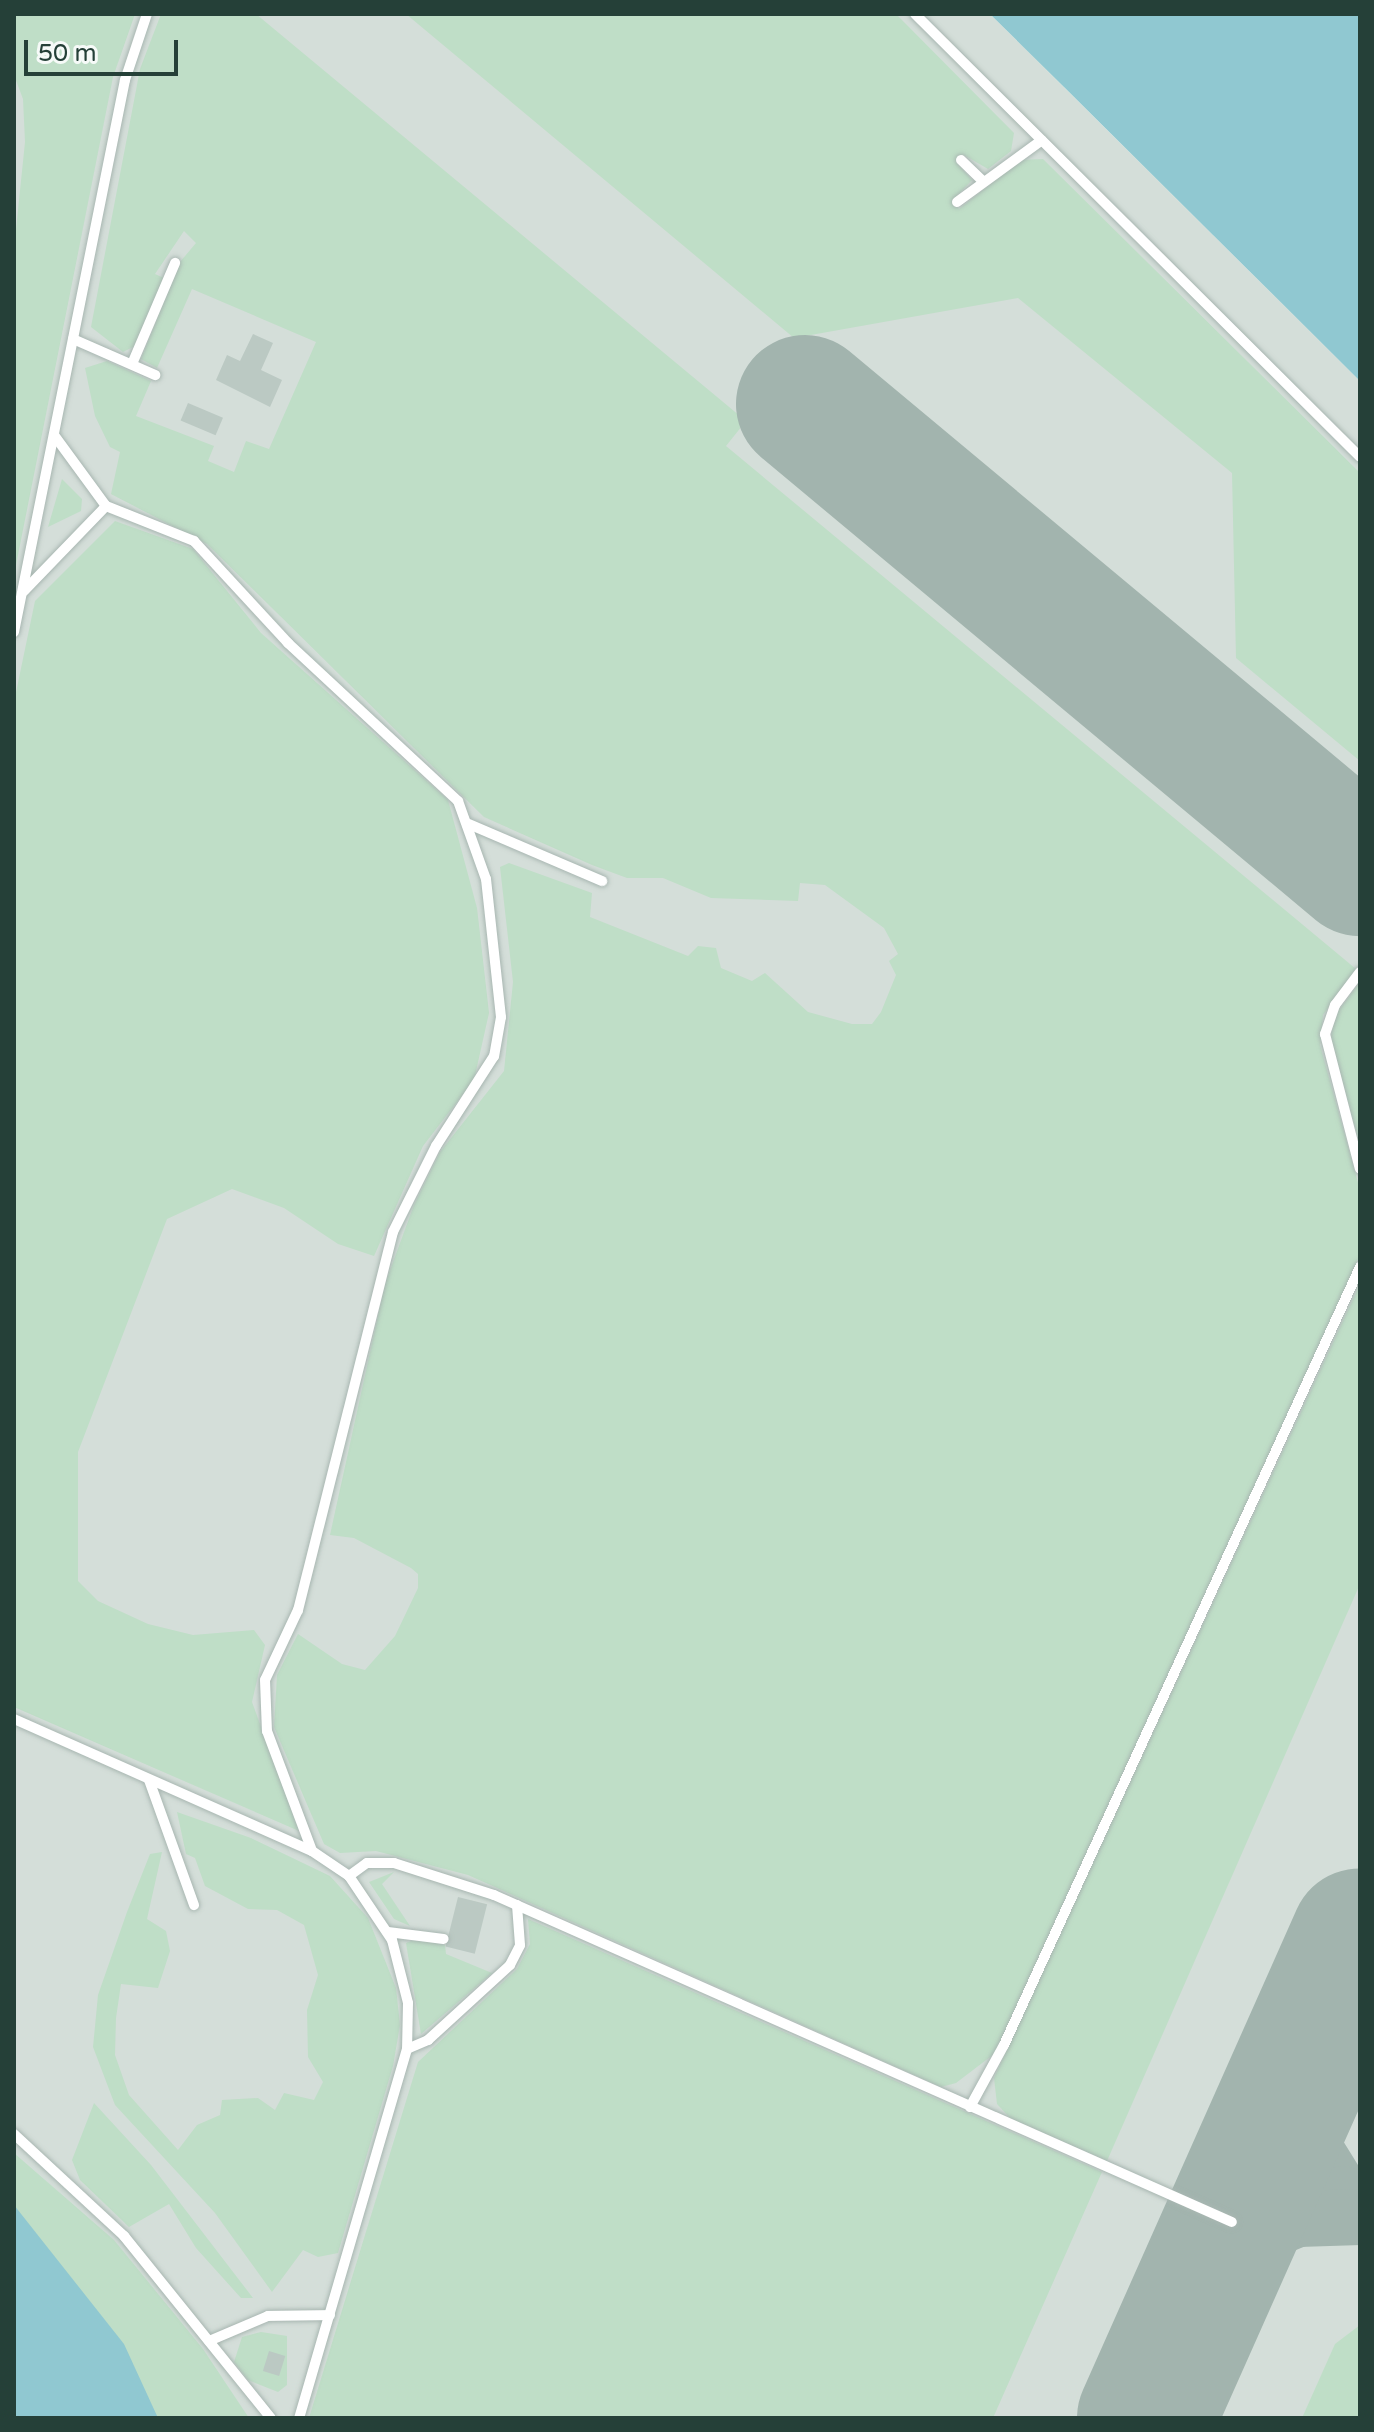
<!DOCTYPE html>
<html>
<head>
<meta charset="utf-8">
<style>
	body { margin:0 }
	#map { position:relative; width:1374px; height:2432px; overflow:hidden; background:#e5eeea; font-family:"Varela Round",sans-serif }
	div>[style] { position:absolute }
	.built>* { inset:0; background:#d4ded9 }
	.green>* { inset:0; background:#bfdec7 }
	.water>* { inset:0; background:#90c8d1 }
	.taxiway>* { height:56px; margin:-28px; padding:0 28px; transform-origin:28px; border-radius:28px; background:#a2b4ae }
	.runway>* { height:138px; margin:-69px; padding:0 69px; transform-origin:69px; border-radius:69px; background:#a2b4ae }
	.building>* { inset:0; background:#bbc9c3; transform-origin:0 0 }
	.roads { filter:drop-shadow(0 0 2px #a8b6b1) drop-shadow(0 0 2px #a8b6b1) }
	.lane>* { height:10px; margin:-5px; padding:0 5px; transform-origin:5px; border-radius:5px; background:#fff }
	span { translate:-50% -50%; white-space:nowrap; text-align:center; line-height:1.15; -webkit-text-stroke:8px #f6faf8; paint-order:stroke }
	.frame { position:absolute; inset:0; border:16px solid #254038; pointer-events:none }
	.scale { position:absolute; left:24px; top:40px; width:154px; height:36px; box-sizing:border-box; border:4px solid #254038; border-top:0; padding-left:10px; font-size:24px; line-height:28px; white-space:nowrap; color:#254038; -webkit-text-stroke:6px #f6faf8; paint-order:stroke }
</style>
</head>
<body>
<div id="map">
	<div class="built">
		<i style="clip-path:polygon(14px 14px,990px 14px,1360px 381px,1360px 2418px,158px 2418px,14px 2205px)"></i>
	</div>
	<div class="green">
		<i style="clip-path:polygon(14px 14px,135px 14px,113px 77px,14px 575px,15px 239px,25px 142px,23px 99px,14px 75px)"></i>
		<i style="clip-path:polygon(161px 14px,256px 14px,746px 421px,726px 446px,1356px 969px,1323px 1015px,1320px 1045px,1360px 1190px,1358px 1259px,994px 2054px,956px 2083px,941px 2087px,468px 1875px,376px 1851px,340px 1853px,324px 1844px,274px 1727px,277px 1675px,298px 1634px,342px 1664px,365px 1670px,395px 1636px,418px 1588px,418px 1574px,411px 1568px,354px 1538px,330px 1535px,385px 1284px,414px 1205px,440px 1152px,504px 1071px,513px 982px,500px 867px,509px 863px,592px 893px,590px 917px,688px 956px,698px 946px,716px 948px,721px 968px,752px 981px,765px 973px,808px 1012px,852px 1024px,872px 1024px,881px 1012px,896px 975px,889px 961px,898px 954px,884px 928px,825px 885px,800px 883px,798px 901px,711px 898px,663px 878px,627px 878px,592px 865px,484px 817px,207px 544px,111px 494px,120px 452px,110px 447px,95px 416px,85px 368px,107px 361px,151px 381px,136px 416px,214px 446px,208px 461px,234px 472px,246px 441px,269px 449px,316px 342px,192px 289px,157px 368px,141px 359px,180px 262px,196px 243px,184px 231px,155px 274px,164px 278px,135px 346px,123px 352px,91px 327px,140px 69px)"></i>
		<i style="clip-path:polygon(406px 14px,896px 14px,1014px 133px,1011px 151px,988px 169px,964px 155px,956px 162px,972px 180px,952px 201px,959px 209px,1021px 160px,1043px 159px,1360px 473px,1360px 761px,1236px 658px,1232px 473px,1018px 298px,794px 338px)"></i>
		<i style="clip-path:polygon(62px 479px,82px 499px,81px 511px,48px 527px)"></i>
		<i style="clip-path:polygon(115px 521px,193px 549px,261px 633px,448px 800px,477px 908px,489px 1013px,474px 1080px,423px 1146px,374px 1256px,338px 1244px,284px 1208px,232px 1189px,167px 1219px,78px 1452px,78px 1581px,98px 1601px,148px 1624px,193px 1635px,254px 1630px,265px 1645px,252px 1702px,299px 1831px,14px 1707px,14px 702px,35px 601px)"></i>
		<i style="clip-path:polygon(1360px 982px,1360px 1145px,1331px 1041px,1334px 1017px)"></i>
		<i style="clip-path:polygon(1360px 1284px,1360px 1584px,1107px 2161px,1011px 2119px,997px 2104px,994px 2078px)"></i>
		<i style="clip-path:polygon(177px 1812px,251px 1838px,330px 1876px,368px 1918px,396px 1988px,400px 2025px,393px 2066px,338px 2253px,318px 2257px,303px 2250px,272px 2292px,215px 2213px,115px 2105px,93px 2047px,98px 1995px,127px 1912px,150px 1854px,162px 1852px,147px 1919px,166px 1931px,170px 1951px,158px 1988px,121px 1984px,116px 2018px,115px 2055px,129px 2095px,178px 2150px,197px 2125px,220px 2115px,222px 2100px,258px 2098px,275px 2110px,284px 2093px,314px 2100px,323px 2082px,308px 2057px,307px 2010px,318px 1975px,304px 1925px,277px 1910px,248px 1909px,205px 1886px,195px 1858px,186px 1854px)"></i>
		<i style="clip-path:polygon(394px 1872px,382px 1884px,410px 1926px,394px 1919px,369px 1882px)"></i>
		<i style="clip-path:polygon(528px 1919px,1102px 2172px,993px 2418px,309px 2418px,418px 2062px,517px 1969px,530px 1944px)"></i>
		<i style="clip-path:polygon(416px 1939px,445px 1945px,446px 1954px,492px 1973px,421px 2034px,406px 1943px)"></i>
		<i style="clip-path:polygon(94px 2103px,151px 2165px,253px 2298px,241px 2298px,196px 2248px,169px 2204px,129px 2227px,80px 2180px,72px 2160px)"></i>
		<i style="clip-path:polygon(14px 2153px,114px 2240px,203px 2349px,249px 2418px,14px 2418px)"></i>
		<i style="clip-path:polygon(1360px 2325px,1360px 2418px,1302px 2418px,1335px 2344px)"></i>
		<i style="clip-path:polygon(261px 2332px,287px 2336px,287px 2385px,278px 2392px,248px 2380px,234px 2362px,242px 2337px)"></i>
	</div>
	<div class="water">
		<i style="clip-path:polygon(990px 14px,1360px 14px,1360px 381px,1064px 87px)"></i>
		<i style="clip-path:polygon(14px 2205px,124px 2344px,158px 2418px,14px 2418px)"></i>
	</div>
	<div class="taxiway">
		<i style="left:1360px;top:1948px;width:106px;rotate:113.9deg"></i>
		<i style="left:1317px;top:2045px;width:57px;rotate:101.1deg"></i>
		<i style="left:1306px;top:2101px;width:52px;rotate:77.8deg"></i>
		<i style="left:1317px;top:2152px;width:49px;rotate:58.2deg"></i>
		<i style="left:1343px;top:2194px;width:23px;rotate:41deg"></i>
		<i style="left:1183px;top:2333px;width:105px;rotate:-54.7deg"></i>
		<i style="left:1244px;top:2247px;width:27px;rotate:-34deg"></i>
		<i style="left:1266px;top:2232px;width:35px;rotate:-22deg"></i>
		<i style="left:1298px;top:2219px;width:62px;rotate:-1.8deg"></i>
	</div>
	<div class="runway">
		<i style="left:805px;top:404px;width:723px;rotate:39.84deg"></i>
		<i style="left:1146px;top:2418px;width:526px;rotate:-66.02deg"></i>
	</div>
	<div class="building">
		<i style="clip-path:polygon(253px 334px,273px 343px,261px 370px,282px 380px,270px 407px,216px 380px,227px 355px,240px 361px)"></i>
		<i style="left:188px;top:403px;width:38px;height:19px;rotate:23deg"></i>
		<i style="left:458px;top:1897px;width:30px;height:51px;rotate:14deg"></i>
		<i style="left:269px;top:2351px;width:17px;height:21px;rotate:17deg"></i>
	</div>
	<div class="roads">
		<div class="lane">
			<i style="left:915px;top:14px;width:628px;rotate:44.87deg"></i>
			<i style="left:961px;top:160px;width:29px;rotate:44deg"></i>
			<i style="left:957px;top:202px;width:105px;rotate:-36.1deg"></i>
			<i style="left:73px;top:339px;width:90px;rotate:23.7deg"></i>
			<i style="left:132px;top:364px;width:110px;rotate:-66.9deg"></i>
			<i style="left:54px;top:435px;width:88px;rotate:53.8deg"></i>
			<i style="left:106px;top:506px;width:95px;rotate:21.7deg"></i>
			<i style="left:194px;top:541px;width:139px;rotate:47.3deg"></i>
			<i style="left:288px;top:643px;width:232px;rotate:42.9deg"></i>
			<i style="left:458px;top:801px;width:83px;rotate:70.3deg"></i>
			<i style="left:486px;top:879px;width:139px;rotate:83.8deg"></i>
			<i style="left:501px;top:1017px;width:40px;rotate:100deg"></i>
			<i style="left:494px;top:1056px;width:107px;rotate:122.8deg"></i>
			<i style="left:436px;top:1146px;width:96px;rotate:116.6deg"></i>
			<i style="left:393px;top:1232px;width:390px;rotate:104.1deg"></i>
			<i style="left:298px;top:1610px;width:77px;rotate:115.2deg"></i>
			<i style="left:265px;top:1680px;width:51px;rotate:87.8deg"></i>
			<i style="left:267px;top:1731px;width:128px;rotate:69.4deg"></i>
			<i style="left:24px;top:591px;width:118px;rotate:-46deg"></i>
			<i style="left:14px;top:632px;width:563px;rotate:-78.63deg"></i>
			<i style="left:125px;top:80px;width:70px;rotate:-71.6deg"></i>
			<i style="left:469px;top:824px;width:145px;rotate:23.2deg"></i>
			<i style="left:1360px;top:972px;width:41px;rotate:127.1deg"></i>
			<i style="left:1335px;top:1005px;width:31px;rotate:109deg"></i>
			<i style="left:1325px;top:1034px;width:139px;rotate:75.5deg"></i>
			<i style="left:14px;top:1719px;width:326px;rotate:23.9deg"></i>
			<i style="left:312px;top:1851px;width:45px;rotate:34deg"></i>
			<i style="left:349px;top:1876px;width:77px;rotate:56.1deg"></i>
			<i style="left:392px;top:1940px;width:65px;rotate:75.7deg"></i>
			<i style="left:408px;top:2003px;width:46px;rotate:91.2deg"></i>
			<i style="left:407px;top:2049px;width:384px;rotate:106.3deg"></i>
			<i style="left:149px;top:1780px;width:133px;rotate:70.2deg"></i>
			<i style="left:349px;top:1876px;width:22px;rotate:-36deg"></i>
			<i style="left:367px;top:1863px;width:27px"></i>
			<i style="left:394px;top:1863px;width:105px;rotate:17.7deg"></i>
			<i style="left:494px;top:1895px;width:807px;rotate:23.9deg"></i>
			<i style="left:388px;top:1932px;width:56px;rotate:7.1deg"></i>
			<i style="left:407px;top:2049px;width:23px;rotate:-23deg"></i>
			<i style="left:428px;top:2040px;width:111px;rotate:-42.4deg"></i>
			<i style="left:510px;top:1965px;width:22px;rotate:-63deg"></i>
			<i style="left:520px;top:1945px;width:40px;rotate:-94.3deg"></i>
			<i style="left:970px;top:2107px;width:71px;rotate:-61.3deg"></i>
			<i style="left:1004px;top:2045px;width:856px;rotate:-65.41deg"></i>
			<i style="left:14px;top:2134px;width:150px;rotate:42.8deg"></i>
			<i style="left:124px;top:2236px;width:234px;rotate:51.1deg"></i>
			<i style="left:209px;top:2341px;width:64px;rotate:-23deg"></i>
			<i style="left:268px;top:2316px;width:62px;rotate:-0.9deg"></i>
		</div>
	</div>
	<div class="frame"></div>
	<div class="scale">50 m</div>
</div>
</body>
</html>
